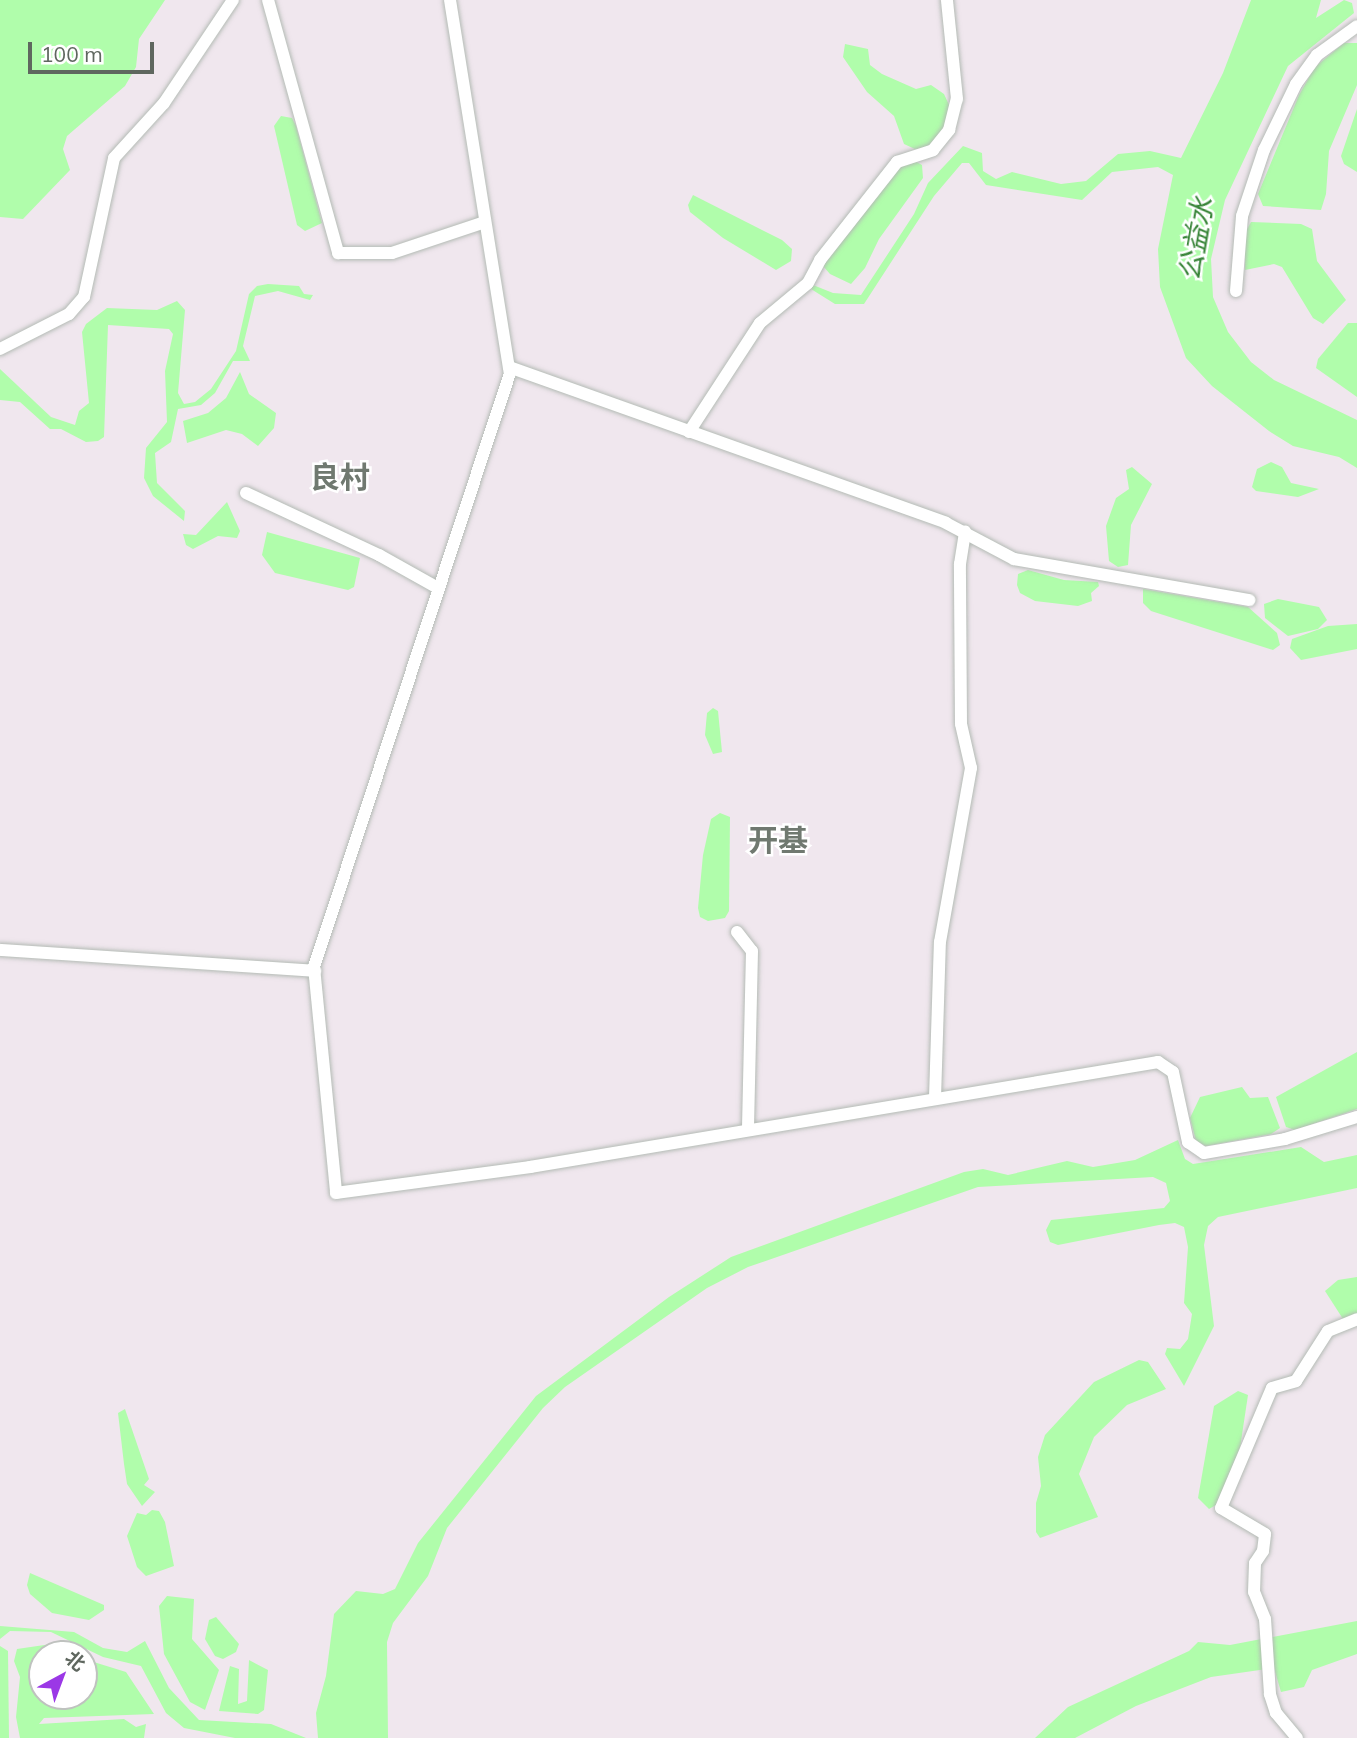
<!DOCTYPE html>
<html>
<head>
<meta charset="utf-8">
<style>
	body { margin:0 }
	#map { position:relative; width:1357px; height:1738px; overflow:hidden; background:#f0e7ee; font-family:Mulish,"Noto Sans SC",sans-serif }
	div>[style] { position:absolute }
	.water>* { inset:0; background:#b0fdab }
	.roads { filter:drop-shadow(0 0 2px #b4bbb5) drop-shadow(0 0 2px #b4bbb5) }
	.minor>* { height:12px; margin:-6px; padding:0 6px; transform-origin:6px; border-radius:6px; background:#fff }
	span { translate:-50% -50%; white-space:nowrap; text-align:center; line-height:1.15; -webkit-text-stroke:5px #fff; paint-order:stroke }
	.water-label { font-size:28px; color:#378437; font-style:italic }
	.quarter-label { font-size:30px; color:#707970; font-weight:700 }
	.north { position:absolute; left:28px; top:1640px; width:70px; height:70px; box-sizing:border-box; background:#fff; border:2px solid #bfc2bf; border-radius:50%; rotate:41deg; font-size:19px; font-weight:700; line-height:28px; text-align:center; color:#5f675f }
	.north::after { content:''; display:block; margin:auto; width:24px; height:32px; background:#9b38e6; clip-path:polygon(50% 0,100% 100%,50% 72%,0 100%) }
	.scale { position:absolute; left:28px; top:42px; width:126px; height:32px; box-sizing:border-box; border:4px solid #5f675f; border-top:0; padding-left:9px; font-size:21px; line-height:24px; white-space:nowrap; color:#5f675f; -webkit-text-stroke:5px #fff; paint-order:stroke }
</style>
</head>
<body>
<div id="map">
	<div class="water">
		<i style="clip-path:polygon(0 0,165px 0,139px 39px,136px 67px,125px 86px,67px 136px,63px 149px,70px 170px,23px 219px,0 217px)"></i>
		<i style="clip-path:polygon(1251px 0,1321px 0,1316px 18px,1344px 0,1352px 3px,1354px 13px,1288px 66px,1225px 200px,1211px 259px,1213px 297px,1228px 332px,1251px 362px,1274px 380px,1357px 420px,1357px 468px,1339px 457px,1293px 446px,1269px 431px,1212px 386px,1186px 358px,1160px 287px,1158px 249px,1173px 175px,1158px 167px,1112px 172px,1082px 200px,986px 185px,969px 163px,962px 163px,934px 196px,864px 304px,835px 304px,811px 289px,813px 285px,833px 293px,861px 295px,914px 214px,928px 183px,963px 146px,982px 153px,983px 171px,996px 179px,1012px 172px,1061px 184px,1086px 181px,1118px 154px,1150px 151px,1181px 158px,1223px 73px)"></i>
		<i style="clip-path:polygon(1344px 43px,1357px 43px,1357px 85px,1329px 151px,1326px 194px,1321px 210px,1263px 206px,1258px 194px,1299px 95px,1315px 67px)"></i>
		<i style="clip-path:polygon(845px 44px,868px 49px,870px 65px,882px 74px,916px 89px,931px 85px,944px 94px,950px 107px,947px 122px,933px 144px,917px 150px,904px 144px,894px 116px,867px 92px,843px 57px)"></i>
		<i style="clip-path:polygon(1357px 109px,1357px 172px,1344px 164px,1341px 156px)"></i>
		<i style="clip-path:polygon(281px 116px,292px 118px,296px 126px,322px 223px,305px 231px,297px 225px,274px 126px)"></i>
		<i style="clip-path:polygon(913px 160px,922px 165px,923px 178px,879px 239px,865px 268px,851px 284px,830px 274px,823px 266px,901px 166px)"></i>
		<i style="clip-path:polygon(693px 195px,782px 240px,792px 249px,791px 261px,776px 270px,723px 238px,690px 212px,688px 205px)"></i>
		<i style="clip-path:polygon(1251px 222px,1301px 224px,1312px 229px,1317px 261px,1346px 300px,1323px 324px,1313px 318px,1282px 267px,1274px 264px,1245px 270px,1245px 233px)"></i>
		<i style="clip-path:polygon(268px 284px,299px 286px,304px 294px,313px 295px,310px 300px,278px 291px,255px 296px,243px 346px,250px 361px,233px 361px,215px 393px,201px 405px,178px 409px,171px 442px,155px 453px,157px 483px,185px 511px,184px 521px,153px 496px,144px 478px,146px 448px,167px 422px,165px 371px,173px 334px,169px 329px,108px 325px,104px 437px,98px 441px,86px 442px,61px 429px,50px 429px,20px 402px,0 400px,0 369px,51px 417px,75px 425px,79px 411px,89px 403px,82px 332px,86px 324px,107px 308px,157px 310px,177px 301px,185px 310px,178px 393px,184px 404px,195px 402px,211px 389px,236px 351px,249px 294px,257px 286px)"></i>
		<i style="clip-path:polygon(1348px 323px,1357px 323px,1357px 397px,1316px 368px,1318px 359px)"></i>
		<i style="clip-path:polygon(240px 372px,249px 394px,276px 413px,274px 428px,258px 446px,242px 434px,226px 430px,187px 443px,183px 421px,208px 413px,226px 398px)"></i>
		<i style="clip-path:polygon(1271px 462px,1282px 467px,1291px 483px,1319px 489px,1298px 497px,1256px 491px,1252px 487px,1257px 469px)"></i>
		<i style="clip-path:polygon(1132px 467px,1152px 484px,1131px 525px,1128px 565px,1118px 567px,1109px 561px,1106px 526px,1116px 498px,1129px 489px,1126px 470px)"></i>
		<i style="clip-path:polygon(227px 502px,240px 531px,237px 538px,218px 536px,193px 549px,186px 545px,183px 534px,196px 535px)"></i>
		<i style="clip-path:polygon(267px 532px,360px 558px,354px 587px,348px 590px,275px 573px,262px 555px)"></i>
		<i style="clip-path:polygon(1028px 570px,1064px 580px,1098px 582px,1099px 586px,1091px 593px,1092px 601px,1078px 606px,1035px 601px,1020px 593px,1017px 585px,1018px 574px)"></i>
		<i style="clip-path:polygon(1143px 589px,1248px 607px,1277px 633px,1280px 645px,1273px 650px,1151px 611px,1143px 603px)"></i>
		<i style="clip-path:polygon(1278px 599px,1319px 607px,1327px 620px,1318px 629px,1288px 636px,1265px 618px,1264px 604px)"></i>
		<i style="clip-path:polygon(1357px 624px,1357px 649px,1301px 660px,1290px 648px,1292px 639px,1328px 626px)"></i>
		<i style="clip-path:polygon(713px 708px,718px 711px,722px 752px,713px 754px,705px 735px,707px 713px)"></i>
		<i style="clip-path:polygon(720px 813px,730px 817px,729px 911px,725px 918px,708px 921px,700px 917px,698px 908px,703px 855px,711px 819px)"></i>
		<i style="clip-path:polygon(1357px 1052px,1357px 1109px,1295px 1130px,1286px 1127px,1276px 1097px)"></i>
		<i style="clip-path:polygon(1242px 1087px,1250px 1098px,1268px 1097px,1280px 1128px,1271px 1134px,1206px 1146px,1196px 1141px,1190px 1118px,1200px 1097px)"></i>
		<i style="clip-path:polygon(1178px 1140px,1185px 1159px,1193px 1164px,1301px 1147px,1324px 1162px,1357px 1155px,1357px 1188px,1218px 1217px,1208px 1226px,1204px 1245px,1214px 1326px,1184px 1386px,1165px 1354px,1167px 1348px,1180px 1349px,1188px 1339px,1192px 1314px,1184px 1303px,1188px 1247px,1184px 1227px,1175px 1223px,1159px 1225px,1058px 1245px,1050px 1242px,1046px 1230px,1051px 1220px,1164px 1208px,1170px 1201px,1166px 1183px,1153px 1177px,978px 1187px,748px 1267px,707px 1288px,565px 1387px,543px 1408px,447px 1528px,428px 1576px,393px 1623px,387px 1642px,388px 1738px,318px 1738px,316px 1713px,326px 1676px,334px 1614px,356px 1591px,383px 1594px,395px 1589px,418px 1543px,536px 1396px,669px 1297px,731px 1257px,964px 1172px,983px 1169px,1008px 1175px,1067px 1161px,1093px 1167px,1135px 1160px)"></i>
		<i style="clip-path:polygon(1357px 1277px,1357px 1315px,1343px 1319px,1325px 1291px,1338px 1280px)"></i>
		<i style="clip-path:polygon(1139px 1360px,1148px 1362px,1166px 1389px,1127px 1405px,1094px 1437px,1079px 1474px,1098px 1517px,1040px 1538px,1036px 1532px,1036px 1503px,1041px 1486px,1038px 1457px,1045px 1435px,1094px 1382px)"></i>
		<i style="clip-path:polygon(1238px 1391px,1248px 1395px,1240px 1448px,1216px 1505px,1209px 1509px,1198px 1498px,1214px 1406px)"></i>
		<i style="clip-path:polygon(125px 1409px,149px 1479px,144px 1485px,155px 1492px,142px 1506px,127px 1484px,124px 1464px,118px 1413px)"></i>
		<i style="clip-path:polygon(152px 1510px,159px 1511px,165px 1522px,174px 1566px,146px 1576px,137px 1567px,127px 1536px,137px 1513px,146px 1515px)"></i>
		<i style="clip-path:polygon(30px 1573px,104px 1605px,104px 1610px,89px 1620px,52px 1613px,30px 1594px,27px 1585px)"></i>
		<i style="clip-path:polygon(167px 1596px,194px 1599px,192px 1639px,219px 1670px,205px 1710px,190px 1702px,164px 1654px,159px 1606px)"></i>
		<i style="clip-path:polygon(216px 1617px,239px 1644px,236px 1652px,223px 1659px,215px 1656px,205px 1639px,209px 1620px)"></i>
		<i style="clip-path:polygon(1357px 1621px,1357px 1654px,1312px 1670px,1304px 1687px,1281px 1692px,1274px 1668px,1211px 1677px,1136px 1706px,1075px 1738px,1035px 1738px,1068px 1707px,1189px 1651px,1198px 1642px,1230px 1645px)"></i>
		<i style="clip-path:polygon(0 1626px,74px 1632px,103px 1648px,127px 1652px,145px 1641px,169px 1688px,199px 1720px,271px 1724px,306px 1738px,235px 1738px,184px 1728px,166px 1713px,141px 1666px,103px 1657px,51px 1632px,10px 1631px,0 1639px)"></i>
		<i style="clip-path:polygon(58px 1643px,74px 1654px,42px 1654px,42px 1696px,84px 1696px,84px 1659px,126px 1672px,154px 1714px,44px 1718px,39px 1724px,124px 1719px,136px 1727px,146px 1724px,144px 1738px,20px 1738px,16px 1717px,20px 1677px,14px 1661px,17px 1649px)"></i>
		<i style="clip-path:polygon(0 1646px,8px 1651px,9px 1738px,0 1738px)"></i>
		<i style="clip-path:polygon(249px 1660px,268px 1670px,264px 1710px,258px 1714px,219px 1711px,230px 1666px,239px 1669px,238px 1704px,247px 1701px)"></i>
	</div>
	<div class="roads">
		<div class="minor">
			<i style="left:268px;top:0;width:263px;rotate:74.5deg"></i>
			<i style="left:338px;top:253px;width:54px"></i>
			<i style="left:392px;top:253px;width:98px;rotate:-18.4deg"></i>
			<i style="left:450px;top:0;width:378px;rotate:80.9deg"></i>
			<i style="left:510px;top:373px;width:626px;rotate:108.26deg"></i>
			<i style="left:314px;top:967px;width:227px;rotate:84.4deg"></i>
			<i style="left:336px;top:1193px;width:196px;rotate:-7.6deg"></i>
			<i style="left:530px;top:1167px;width:637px;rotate:-9.49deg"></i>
			<i style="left:1158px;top:1062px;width:18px;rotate:34deg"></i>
			<i style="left:1173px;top:1072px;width:72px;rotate:77.9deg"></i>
			<i style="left:1188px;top:1142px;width:19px;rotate:35deg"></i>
			<i style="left:1204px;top:1153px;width:82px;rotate:-9.8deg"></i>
			<i style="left:1285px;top:1139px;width:75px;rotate:-17deg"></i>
			<i style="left:1236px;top:291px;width:75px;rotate:-85.4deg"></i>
			<i style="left:1242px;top:216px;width:70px;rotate:-71.6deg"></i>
			<i style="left:1264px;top:150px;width:73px;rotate:-64.1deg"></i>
			<i style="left:1296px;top:84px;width:36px;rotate:-54deg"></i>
			<i style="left:1317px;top:55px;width:49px;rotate:-35.9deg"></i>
			<i style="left:0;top:349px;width:77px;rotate:-26.9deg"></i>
			<i style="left:69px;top:314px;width:23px;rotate:-49deg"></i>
			<i style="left:84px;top:297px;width:142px;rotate:-77.8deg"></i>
			<i style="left:114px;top:158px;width:74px;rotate:-47.7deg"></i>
			<i style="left:164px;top:103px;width:124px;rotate:-56.2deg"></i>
			<i style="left:509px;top:367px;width:464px;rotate:19.6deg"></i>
			<i style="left:946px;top:523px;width:77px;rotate:27.9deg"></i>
			<i style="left:1014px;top:559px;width:239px;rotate:9.9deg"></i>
			<i style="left:689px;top:432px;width:130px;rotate:-56.9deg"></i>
			<i style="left:760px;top:323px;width:62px;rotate:-39.8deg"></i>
			<i style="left:808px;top:283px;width:26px;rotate:-62deg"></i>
			<i style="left:820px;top:260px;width:125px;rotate:-51.8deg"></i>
			<i style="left:897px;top:162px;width:38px;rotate:-18deg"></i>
			<i style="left:933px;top:150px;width:26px;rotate:-51deg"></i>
			<i style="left:949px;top:130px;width:32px;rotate:-76deg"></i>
			<i style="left:957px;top:99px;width:100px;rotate:-95.8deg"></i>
			<i style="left:246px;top:493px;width:147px;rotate:25deg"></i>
			<i style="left:379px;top:555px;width:68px;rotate:29.2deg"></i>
			<i style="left:737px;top:932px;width:24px;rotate:52deg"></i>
			<i style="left:752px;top:951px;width:179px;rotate:91.3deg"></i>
			<i style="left:0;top:950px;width:316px;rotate:3.8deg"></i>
			<i style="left:935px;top:1098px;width:156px;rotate:-88.2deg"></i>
			<i style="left:940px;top:942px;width:177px;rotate:-79.9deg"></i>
			<i style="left:971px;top:768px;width:45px;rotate:-102.8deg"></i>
			<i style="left:961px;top:724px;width:160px;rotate:-90.4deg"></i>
			<i style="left:960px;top:564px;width:33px;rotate:-81deg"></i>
			<i style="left:1297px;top:1738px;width:33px;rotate:-130deg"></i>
			<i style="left:1276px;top:1713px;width:20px;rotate:-108deg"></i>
			<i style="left:1270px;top:1694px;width:75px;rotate:-93.8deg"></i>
			<i style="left:1265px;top:1619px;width:29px;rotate:-112deg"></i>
			<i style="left:1254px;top:1592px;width:29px;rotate:-88deg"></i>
			<i style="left:1255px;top:1563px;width:14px;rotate:-56deg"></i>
			<i style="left:1263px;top:1551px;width:17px;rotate:-83deg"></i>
			<i style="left:1265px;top:1534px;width:51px;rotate:-149.4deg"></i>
			<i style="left:1221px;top:1508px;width:130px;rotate:-67deg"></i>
			<i style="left:1272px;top:1388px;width:25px;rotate:-16deg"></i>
			<i style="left:1296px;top:1381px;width:59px;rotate:-57.4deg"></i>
			<i style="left:1328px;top:1331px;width:31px;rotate:-22deg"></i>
		</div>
	</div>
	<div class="water-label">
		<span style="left:1196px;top:239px;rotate:-80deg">公益水</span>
	</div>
	<div class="quarter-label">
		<span style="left:340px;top:477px">良村</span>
		<span style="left:778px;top:840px">开基</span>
	</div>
	<div class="north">北</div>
	<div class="scale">100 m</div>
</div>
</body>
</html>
